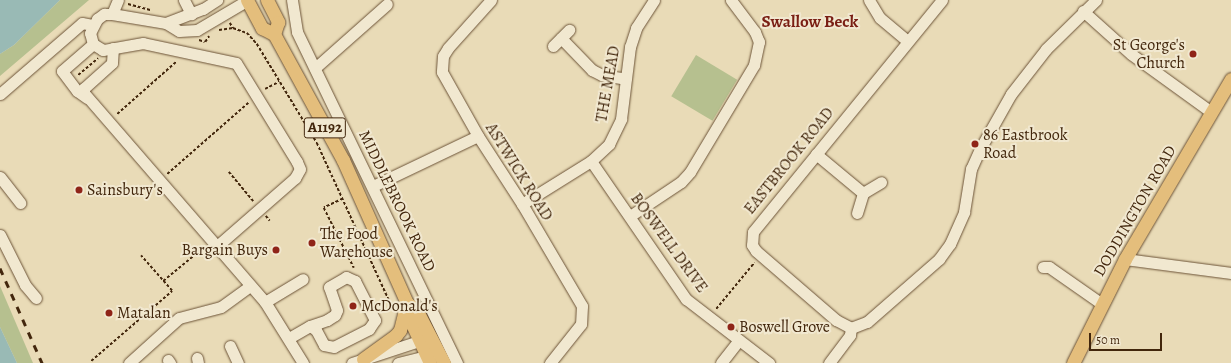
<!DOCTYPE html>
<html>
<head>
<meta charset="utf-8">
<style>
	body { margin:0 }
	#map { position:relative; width:1231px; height:363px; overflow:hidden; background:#e9dbb7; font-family:Alegreya,serif }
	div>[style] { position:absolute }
	.green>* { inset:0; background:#b6c08f; transform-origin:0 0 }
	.water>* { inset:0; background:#99bab5 }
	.path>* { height:1.5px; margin-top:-0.75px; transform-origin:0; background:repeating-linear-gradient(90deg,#42260c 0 3px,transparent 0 5px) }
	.roads { filter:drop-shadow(0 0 1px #6c5337) drop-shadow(0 0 1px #6c5337) }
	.minor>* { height:11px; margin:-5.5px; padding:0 5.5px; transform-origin:5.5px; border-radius:5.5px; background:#f1e8d0 }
	.major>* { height:13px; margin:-6.5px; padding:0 6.5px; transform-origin:6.5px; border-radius:6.5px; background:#e4be7c }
	.rail>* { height:3px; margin-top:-1.5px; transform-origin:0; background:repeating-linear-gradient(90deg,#42260c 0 7px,transparent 0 14px) }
	.dots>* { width:11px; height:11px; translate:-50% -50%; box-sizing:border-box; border:2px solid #f1e8d0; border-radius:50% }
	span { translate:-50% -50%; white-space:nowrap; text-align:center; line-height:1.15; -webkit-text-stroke:4px #f1e8d0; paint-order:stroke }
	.shield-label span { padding:1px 3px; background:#f1e8d0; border:1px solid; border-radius:3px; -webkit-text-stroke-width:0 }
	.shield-label { font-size:15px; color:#42260c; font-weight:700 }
	.poi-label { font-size:16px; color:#42260c }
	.right { translate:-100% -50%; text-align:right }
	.left { translate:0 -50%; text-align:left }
	.street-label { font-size:16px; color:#42260c }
	.neighbourhood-label { font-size:17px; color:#7a1f14; font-weight:700 }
	.scale { position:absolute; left:1089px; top:333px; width:73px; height:18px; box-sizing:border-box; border:2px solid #42260c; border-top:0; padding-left:5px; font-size:12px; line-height:14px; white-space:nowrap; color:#42260c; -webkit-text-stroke:3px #f1e8d0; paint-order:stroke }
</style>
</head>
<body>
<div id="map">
	<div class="green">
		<i style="clip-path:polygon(60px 0,89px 0,0 76px,0 54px,14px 45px)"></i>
		<i style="left:696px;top:55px;width:48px;height:48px;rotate:31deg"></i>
		<i style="clip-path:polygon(0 286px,33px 363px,17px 363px,0 327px)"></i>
	</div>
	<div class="water">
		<i style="clip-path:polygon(0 0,60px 0,14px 45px,0 54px)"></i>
		<i style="clip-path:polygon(0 327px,17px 363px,0 363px)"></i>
	</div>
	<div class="path">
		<i style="left:128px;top:4px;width:23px;rotate:15deg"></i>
		<i style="left:230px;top:23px;width:6px;rotate:59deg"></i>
		<i style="left:233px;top:28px;width:15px;rotate:20deg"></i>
		<i style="left:247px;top:33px;width:15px;rotate:48deg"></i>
		<i style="left:257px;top:44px;width:116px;rotate:58.8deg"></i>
		<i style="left:317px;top:143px;width:183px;rotate:65.4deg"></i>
		<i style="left:219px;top:30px;width:14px;rotate:-8deg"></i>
		<i style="left:199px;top:40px;width:6px;rotate:18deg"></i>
		<i style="left:205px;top:42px;width:7px;rotate:-56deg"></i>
		<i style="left:78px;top:75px;width:26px;rotate:-40deg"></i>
		<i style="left:265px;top:89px;width:16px;rotate:-27deg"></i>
		<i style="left:117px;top:114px;width:80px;rotate:-41.5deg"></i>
		<i style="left:229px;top:172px;width:38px;rotate:50deg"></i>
		<i style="left:167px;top:174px;width:108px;rotate:-41.2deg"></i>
		<i style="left:343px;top:199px;width:21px;rotate:155deg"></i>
		<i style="left:324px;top:208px;width:67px;rotate:63.4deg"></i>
		<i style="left:266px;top:216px;width:6px;rotate:51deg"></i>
		<i style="left:163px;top:281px;width:52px;rotate:-39.5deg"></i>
		<i style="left:716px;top:309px;width:60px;rotate:-50.4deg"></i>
		<i style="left:91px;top:361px;width:107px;rotate:-40.8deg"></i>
		<i style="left:172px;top:291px;width:47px;rotate:-131.5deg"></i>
	</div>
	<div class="roads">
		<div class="minor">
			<i style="left:184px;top:0;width:16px;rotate:63deg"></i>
			<i style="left:292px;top:0;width:32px;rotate:81deg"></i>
			<i style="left:297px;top:32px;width:368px;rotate:64.2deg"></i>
			<i style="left:491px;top:0;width:64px;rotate:131.9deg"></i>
			<i style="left:448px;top:48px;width:9px;rotate:122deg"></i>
			<i style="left:443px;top:56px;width:16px;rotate:94deg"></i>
			<i style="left:442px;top:72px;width:73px;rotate:60.6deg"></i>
			<i style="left:478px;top:136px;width:81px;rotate:57.1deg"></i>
			<i style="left:522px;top:204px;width:118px;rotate:59.5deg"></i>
			<i style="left:582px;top:306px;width:18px;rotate:93deg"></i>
			<i style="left:581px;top:324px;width:50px;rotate:128.5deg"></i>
			<i style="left:869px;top:0;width:21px;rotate:59deg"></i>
			<i style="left:880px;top:18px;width:35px;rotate:40deg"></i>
			<i style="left:942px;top:0;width:299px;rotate:129.2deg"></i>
			<i style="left:753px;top:232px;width:13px;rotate:94deg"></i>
			<i style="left:752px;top:245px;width:7px;rotate:56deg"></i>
			<i style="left:756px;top:251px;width:106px;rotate:40.8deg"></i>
			<i style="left:836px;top:320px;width:17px;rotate:28deg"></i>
			<i style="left:851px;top:328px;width:17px;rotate:-21deg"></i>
			<i style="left:867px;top:322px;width:96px;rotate:-41.2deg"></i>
			<i style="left:939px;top:259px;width:19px;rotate:-54deg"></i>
			<i style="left:950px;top:244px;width:35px;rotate:-66deg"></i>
			<i style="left:964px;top:212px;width:44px;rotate:-80.8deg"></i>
			<i style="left:971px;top:169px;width:22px;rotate:-66deg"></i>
			<i style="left:980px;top:149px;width:63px;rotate:-60.6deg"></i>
			<i style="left:1011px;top:94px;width:57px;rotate:-52.1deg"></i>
			<i style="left:1046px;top:49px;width:70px;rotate:-44.4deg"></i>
			<i style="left:1083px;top:11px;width:64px;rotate:41.9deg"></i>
			<i style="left:1131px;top:54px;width:99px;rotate:35.9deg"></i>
			<i style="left:112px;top:14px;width:15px;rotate:-67deg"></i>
			<i style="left:166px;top:23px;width:40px;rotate:-21deg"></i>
			<i style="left:203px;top:9px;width:17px;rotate:-33deg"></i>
			<i style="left:561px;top:38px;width:45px;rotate:45.9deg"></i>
			<i style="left:592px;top:70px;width:11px;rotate:27deg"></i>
			<i style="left:602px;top:75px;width:24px;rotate:9deg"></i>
			<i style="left:553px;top:46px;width:23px;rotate:-45deg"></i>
			<i style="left:113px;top:48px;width:15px;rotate:94deg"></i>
			<i style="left:112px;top:63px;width:38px;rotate:138deg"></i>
			<i style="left:84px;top:88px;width:5px;rotate:90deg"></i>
			<i style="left:84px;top:93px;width:276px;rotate:49.1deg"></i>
			<i style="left:265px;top:302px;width:72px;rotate:58.1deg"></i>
			<i style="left:315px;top:68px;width:96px;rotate:-41.6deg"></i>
			<i style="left:0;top:94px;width:108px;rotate:-40.9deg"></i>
			<i style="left:82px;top:23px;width:10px;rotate:11deg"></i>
			<i style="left:87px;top:98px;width:12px;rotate:-145deg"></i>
			<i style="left:77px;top:91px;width:25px;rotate:-127deg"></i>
			<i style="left:62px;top:71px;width:41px;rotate:-41.1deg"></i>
			<i style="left:816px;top:154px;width:61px;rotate:39.7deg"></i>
			<i style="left:863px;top:193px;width:21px;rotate:-31deg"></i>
			<i style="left:591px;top:161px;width:168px;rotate:55.5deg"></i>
			<i style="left:686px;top:299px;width:105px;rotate:37.6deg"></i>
			<i style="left:0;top:177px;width:33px;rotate:52deg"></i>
			<i style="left:373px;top:186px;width:116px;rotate:-25.5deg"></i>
			<i style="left:522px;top:204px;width:81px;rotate:-31.9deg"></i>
			<i style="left:591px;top:161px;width:25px;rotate:-43deg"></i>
			<i style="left:609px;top:144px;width:28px;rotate:-64deg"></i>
			<i style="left:621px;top:119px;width:73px;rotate:-82.9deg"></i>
			<i style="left:630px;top:47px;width:20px;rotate:-72deg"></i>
			<i style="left:636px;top:28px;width:33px;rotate:-57deg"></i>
			<i style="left:857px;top:213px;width:21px;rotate:-73deg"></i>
			<i style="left:630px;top:216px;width:61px;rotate:-33.7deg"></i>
			<i style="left:681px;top:182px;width:13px;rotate:-48deg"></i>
			<i style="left:690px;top:172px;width:125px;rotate:-59.1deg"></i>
			<i style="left:754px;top:65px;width:24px;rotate:-78deg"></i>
			<i style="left:759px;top:42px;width:11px;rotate:-112deg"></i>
			<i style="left:755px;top:32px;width:40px;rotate:-127deg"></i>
			<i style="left:0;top:235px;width:56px;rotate:63.4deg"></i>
			<i style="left:25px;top:285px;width:17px;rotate:50deg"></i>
			<i style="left:216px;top:247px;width:105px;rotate:-41.1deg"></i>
			<i style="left:295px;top:178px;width:10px;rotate:-61deg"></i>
			<i style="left:300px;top:169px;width:8px;rotate:-113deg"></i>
			<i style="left:297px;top:162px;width:116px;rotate:-121.6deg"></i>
			<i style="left:236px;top:63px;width:95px;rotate:-167.9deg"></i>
			<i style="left:143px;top:43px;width:41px;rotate:170.1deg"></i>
			<i style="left:103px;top:50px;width:12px;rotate:-149deg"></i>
			<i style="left:93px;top:44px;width:11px;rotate:-105deg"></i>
			<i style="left:90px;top:33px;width:16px;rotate:-63deg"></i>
			<i style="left:97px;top:19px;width:9px;rotate:-36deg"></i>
			<i style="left:104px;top:14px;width:8px"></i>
			<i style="left:112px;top:14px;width:55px;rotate:9.5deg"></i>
			<i style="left:166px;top:23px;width:15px;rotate:32deg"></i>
			<i style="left:179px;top:31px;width:18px;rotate:-3deg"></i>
			<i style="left:197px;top:30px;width:59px;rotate:-30.5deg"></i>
			<i style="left:1125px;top:259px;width:107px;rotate:7.5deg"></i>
			<i style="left:1043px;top:267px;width:6px"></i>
			<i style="left:1049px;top:267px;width:65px;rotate:34.9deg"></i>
			<i style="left:265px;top:302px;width:44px;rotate:-31.2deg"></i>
			<i style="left:289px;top:338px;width:24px;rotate:-30deg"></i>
			<i style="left:310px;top:326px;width:18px;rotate:-19deg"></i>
			<i style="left:327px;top:320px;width:9px;rotate:-32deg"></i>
			<i style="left:335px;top:315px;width:5px;rotate:-68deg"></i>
			<i style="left:337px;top:310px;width:24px;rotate:-109deg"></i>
			<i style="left:329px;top:287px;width:20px;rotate:-30deg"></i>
			<i style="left:346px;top:277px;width:10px;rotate:24deg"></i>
			<i style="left:355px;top:281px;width:44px;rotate:62.9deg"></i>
			<i style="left:375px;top:320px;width:11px;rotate:124deg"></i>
			<i style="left:369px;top:329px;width:39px;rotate:153deg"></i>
			<i style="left:334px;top:347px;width:10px;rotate:-169deg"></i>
			<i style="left:324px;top:345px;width:17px;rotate:-118deg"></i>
			<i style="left:316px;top:330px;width:7px;rotate:-146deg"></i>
			<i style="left:230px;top:346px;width:19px;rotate:65deg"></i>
			<i style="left:197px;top:358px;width:5px;rotate:79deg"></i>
			<i style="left:168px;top:360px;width:4px;rotate:56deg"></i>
			<i style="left:129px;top:363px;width:67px;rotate:-42deg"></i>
			<i style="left:179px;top:318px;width:43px;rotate:-14.7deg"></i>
			<i style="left:221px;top:307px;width:36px;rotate:-36deg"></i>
			<i style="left:352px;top:363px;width:80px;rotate:-18.2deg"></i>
			<i style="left:398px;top:363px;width:36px;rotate:-14deg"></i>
			<i style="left:721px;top:363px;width:29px;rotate:-52deg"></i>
			<i style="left:829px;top:363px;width:35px;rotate:-53deg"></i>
			<i style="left:850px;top:335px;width:7px;rotate:-82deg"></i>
		</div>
		<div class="major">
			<i style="left:247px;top:0;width:32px;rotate:62deg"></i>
			<i style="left:262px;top:28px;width:13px;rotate:27deg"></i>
			<i style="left:274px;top:34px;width:144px;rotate:61.3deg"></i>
			<i style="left:343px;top:160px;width:157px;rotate:65.9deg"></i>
			<i style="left:407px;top:303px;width:22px;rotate:77deg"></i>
			<i style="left:412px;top:324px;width:43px;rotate:65.2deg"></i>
			<i style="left:267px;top:0;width:25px;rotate:63deg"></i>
			<i style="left:278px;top:22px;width:13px;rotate:108deg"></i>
			<i style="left:408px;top:304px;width:9px;rotate:32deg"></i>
			<i style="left:416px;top:309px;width:61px;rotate:62.6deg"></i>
			<i style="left:363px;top:359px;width:41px;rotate:-36deg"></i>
			<i style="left:396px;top:335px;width:6px;rotate:-51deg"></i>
			<i style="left:400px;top:330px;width:25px;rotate:-76deg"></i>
			<i style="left:1073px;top:363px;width:116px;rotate:-63.4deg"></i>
			<i style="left:1125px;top:259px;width:209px;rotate:-59.5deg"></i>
		</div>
	</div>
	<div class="rail">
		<i style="left:0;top:268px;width:104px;rotate:66.1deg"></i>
	</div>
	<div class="dots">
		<i style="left:1193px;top:54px;background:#8f2418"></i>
		<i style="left:975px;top:144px;background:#8f2418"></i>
		<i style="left:79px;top:190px;background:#8f2418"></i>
		<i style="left:312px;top:243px;background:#8f2418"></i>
		<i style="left:276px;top:250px;background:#8f2418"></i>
		<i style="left:353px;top:306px;background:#8f2418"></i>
		<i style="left:109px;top:313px;background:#8f2418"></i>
		<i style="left:731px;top:327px;background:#8f2418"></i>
	</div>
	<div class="shield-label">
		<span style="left:325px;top:128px">A1192</span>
	</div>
	<div class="poi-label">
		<span class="right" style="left:1185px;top:54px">St George's<br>Church</span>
		<span class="left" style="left:983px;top:144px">86 Eastbrook<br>Road</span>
		<span class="left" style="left:87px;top:190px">Sainsbury's</span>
		<span class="left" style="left:320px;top:243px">The Food<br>Warehouse</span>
		<span class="right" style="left:268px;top:250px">Bargain Buys</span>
		<span class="left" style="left:361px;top:306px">McDonald's</span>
		<span class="left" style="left:117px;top:313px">Matalan</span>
		<span class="left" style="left:739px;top:327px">Boswell Grove</span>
	</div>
	<div class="street-label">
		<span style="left:608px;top:84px;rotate:-80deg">THE MEAD</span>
		<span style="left:789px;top:161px;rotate:-51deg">EASTBROOK ROAD</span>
		<span style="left:519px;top:172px;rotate:58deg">ASTWICK ROAD</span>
		<span style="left:397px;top:201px;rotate:64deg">MIDDLEBROOK ROAD</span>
		<span style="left:1135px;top:211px;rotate:-60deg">DODDINGTON ROAD</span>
		<span style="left:669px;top:243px;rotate:54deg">BOSWELL DRIVE</span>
	</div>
	<div class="neighbourhood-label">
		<span style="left:810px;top:22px">Swallow Beck</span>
	</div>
	<div class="scale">50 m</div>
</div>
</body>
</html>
